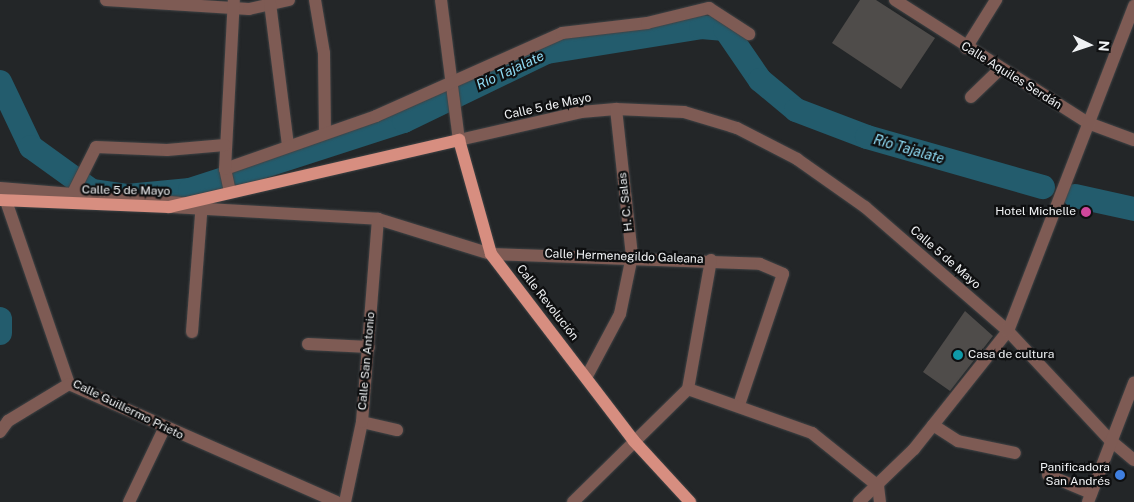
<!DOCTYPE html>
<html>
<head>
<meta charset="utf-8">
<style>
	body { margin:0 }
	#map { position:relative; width:1134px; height:502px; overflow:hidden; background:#232628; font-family:"Public Sans",sans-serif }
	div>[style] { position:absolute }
	.river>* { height:24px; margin:-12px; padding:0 12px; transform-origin:12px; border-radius:12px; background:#235c6d }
	.building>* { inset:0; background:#4f4c4a }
	.roads { filter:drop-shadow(0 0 1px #404345) drop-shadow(0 0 1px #404345) }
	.minor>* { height:12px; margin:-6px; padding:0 6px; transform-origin:6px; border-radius:6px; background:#7e5b54 }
	.major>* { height:12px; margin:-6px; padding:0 6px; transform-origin:6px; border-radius:6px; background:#d78e80 }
	.dots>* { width:14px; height:14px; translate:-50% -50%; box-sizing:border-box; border:2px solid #0e0f10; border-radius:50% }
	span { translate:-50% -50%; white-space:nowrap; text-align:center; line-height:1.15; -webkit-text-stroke:4.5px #0e0f10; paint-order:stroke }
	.street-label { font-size:12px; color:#f0f2f4 }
	.poi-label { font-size:12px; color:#f0f2f4 }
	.right { translate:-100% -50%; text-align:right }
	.left { translate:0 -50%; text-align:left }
	.water-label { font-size:14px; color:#8fdbf4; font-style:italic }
	.north { position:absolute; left:1064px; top:20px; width:50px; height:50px; -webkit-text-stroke:4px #0e0f10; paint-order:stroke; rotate:94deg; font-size:14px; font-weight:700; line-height:20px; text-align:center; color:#f0f2f4 }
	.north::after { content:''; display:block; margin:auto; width:18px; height:22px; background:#f0f2f4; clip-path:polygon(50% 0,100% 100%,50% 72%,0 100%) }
</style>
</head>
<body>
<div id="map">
	<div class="river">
		<i style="left:0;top:82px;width:72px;rotate:64.5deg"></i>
		<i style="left:31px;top:147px;width:75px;rotate:35.8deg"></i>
		<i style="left:92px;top:191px;width:35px;rotate:8deg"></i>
		<i style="left:127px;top:196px;width:63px;rotate:-5.4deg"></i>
		<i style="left:190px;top:190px;width:225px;rotate:-17.9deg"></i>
		<i style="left:404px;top:121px;width:159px;rotate:-25.8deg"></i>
		<i style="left:547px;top:52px;width:156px;rotate:-9.2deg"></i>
		<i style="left:701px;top:27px;width:24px;rotate:5deg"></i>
		<i style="left:725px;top:29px;width:62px;rotate:55.5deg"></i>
		<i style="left:760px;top:80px;width:47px;rotate:39.8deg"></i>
		<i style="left:796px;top:110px;width:76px;rotate:20.8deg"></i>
		<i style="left:867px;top:137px;width:183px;rotate:15.9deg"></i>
		<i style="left:1075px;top:196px;width:60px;rotate:12.4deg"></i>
		<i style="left:0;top:319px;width:14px;rotate:90deg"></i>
	</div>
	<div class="building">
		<i style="clip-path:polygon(860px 0,876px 0,935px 38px,901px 89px,832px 43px)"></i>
		<i style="clip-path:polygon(965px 311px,993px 336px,950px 391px,923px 372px)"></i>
	</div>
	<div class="roads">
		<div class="minor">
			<i style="left:106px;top:0;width:143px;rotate:3.6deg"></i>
			<i style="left:249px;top:9px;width:41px;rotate:-12.7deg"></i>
			<i style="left:315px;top:0;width:54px;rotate:80.4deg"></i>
			<i style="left:324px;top:53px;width:78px;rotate:89.3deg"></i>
			<i style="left:441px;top:0;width:141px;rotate:82.7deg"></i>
			<i style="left:459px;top:140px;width:125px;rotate:-12.9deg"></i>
			<i style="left:581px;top:112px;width:35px;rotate:-5deg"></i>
			<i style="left:616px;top:109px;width:68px;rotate:2.5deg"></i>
			<i style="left:684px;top:112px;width:55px;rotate:16.8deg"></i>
			<i style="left:737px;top:128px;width:68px;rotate:27.3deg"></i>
			<i style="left:797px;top:159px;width:83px;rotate:35.2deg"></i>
			<i style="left:865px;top:207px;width:189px;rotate:40.9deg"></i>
			<i style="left:1008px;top:331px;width:149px;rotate:46.9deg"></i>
			<i style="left:1110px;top:440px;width:31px;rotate:40deg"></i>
			<i style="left:895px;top:0;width:229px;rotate:32.5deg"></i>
			<i style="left:1088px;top:123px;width:49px;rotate:20.3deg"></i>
			<i style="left:270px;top:3px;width:143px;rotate:82.8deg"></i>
			<i style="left:966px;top:48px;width:57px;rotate:-58deg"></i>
			<i style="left:971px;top:97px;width:39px;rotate:-44deg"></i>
			<i style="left:225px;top:169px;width:160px;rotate:-19.3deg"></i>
			<i style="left:376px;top:116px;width:204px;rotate:-24deg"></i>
			<i style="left:562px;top:33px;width:86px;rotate:-6.7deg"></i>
			<i style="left:647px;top:23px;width:64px;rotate:-13.6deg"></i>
			<i style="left:709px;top:8px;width:48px;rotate:33deg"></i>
			<i style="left:0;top:188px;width:185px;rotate:4.7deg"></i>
			<i style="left:230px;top:192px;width:24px;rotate:-102deg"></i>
			<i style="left:225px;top:169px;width:169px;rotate:-87deg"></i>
			<i style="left:73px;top:193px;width:51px;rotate:-63.4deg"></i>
			<i style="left:96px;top:147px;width:71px;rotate:2.4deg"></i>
			<i style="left:167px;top:150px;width:58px;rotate:-4.9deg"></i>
			<i style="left:6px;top:201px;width:194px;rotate:71deg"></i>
			<i style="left:69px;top:384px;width:292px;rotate:23.8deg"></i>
			<i style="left:172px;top:207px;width:206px;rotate:3.3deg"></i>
			<i style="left:378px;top:219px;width:118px;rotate:17.2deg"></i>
			<i style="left:491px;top:254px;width:269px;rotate:2.1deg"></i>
			<i style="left:760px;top:264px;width:25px;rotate:23deg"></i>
			<i style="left:783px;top:274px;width:138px;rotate:108.6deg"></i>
			<i style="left:192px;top:332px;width:129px;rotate:-85.6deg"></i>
			<i style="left:308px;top:344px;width:61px;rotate:2.8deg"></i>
			<i style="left:587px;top:376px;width:70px;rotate:-62deg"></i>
			<i style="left:620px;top:314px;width:59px;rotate:-78.3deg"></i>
			<i style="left:632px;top:256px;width:148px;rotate:-96.2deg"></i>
			<i style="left:688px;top:389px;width:132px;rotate:19.5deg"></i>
			<i style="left:812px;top:433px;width:85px;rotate:38.8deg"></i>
			<i style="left:878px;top:486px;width:16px;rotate:83deg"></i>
			<i style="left:688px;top:389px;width:131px;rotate:-79.9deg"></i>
			<i style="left:362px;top:422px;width:36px;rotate:13deg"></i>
			<i style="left:933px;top:425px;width:30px;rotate:33deg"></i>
			<i style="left:958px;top:441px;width:58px;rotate:11.9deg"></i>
			<i style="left:0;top:432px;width:14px;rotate:-54deg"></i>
			<i style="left:8px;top:421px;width:71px;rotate:-31.2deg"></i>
			<i style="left:1048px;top:475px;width:47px;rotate:22.7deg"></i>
			<i style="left:129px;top:502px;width:81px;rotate:-64.4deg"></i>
			<i style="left:345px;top:502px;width:82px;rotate:-78deg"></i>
			<i style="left:362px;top:422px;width:204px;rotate:-85.5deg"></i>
			<i style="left:573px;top:502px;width:161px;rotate:-44.5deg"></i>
			<i style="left:859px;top:502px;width:76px;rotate:-43.9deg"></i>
			<i style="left:914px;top:449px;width:151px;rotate:-51.5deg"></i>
			<i style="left:1008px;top:331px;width:349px;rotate:-68.8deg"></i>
			<i style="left:1088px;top:502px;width:128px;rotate:-68.9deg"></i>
		</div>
		<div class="major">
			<i style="left:0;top:200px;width:169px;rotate:2.4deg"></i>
			<i style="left:169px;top:207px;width:298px;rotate:-13deg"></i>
			<i style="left:459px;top:140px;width:118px;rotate:74.3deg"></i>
			<i style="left:491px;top:254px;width:235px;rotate:52.6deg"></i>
			<i style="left:634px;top:441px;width:83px;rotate:47.4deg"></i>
		</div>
	</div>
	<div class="dots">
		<i style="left:1086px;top:212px;background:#d1479c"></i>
		<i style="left:958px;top:355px;background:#0f9aa8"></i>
		<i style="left:1120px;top:475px;background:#3f7fe0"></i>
	</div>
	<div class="street-label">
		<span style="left:1011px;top:76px;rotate:32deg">Calle Aquiles Serdán</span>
		<span style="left:548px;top:107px;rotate:-12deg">Calle 5 de Mayo</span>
		<span style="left:126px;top:191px;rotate:1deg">Calle 5 de Mayo</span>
		<span style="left:626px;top:202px;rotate:-96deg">H. C. Salas</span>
		<span style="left:624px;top:257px;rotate:2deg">Calle Hermenegildo Galeana</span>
		<span style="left:945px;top:258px;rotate:41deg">Calle 5 de Mayo</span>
		<span style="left:547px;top:303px;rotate:52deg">Calle Revolución</span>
		<span style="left:367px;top:361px;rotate:-85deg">Calle San Antonio</span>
		<span style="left:128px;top:410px;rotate:26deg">Calle Guillermo Prieto</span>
	</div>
	<div class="poi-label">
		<span class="right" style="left:1076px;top:212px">Hotel Michelle</span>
		<span class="left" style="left:968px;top:355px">Casa de cultura</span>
		<span class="right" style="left:1110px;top:475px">Panificadora<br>San Andrés</span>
	</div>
	<div class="water-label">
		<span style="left:510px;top:70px;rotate:-25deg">Río Tajalate</span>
		<span style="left:909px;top:149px;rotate:16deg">Río Tajalate</span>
	</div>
	<div class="north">N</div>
</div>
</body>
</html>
